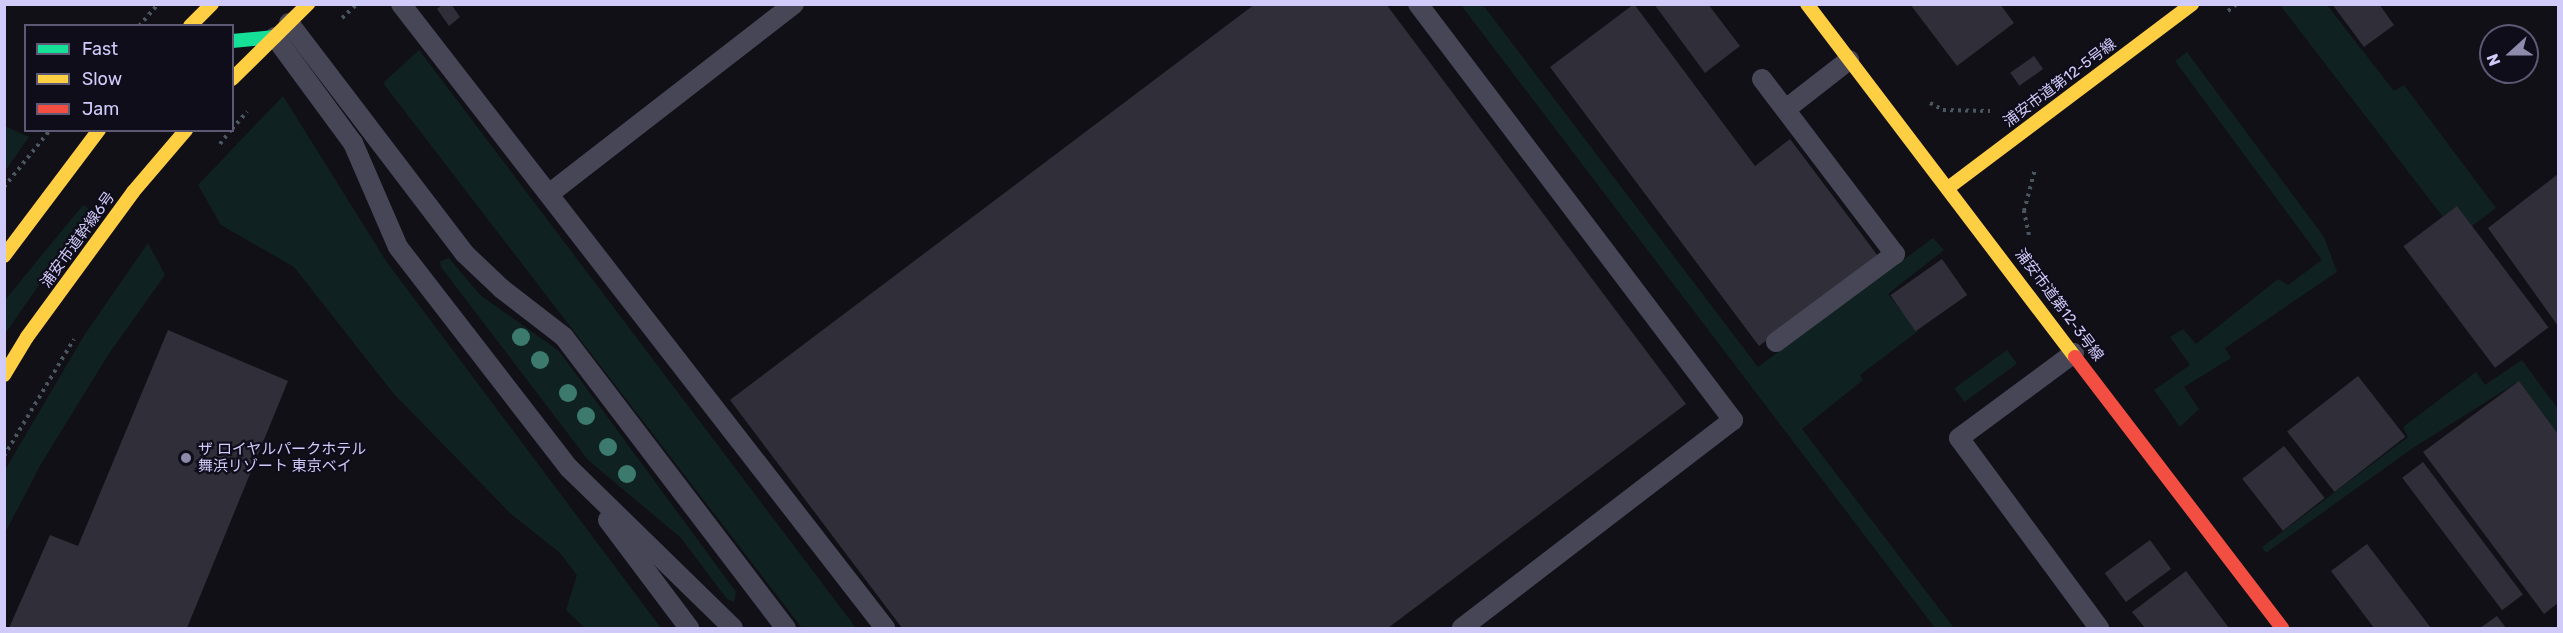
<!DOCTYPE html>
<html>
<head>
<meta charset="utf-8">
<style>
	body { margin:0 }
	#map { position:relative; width:2563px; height:633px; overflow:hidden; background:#111017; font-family:Rubik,"Noto Sans JP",sans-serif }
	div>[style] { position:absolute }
	.green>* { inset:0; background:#102121; transform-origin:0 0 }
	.building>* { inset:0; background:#2f2e39; transform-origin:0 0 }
	.path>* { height:4px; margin-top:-2px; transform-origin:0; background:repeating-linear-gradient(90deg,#4a5660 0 3px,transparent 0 7.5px) }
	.lane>* { height:20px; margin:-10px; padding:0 10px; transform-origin:10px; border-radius:10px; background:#474657 }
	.fast>* { height:14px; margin:-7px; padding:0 7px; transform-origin:7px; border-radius:7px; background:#16e098 }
	.slow>* { height:14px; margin:-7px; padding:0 7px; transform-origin:7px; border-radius:7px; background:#ffcf43 }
	.jam>* { height:14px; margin:-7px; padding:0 7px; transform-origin:7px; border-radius:7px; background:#f24e42 }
	.trees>* { width:18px; height:18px; margin:-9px; border-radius:50%; background:#3c7a6e }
	.dots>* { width:16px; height:16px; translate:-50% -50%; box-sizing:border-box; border:3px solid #0f0d1a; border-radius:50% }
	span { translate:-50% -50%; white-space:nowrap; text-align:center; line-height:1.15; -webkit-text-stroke:4.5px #0f0d1a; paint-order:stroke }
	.street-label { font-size:15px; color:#d1cbfa }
	.poi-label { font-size:15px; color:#d1cbfa }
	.left { translate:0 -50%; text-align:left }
	.frame { position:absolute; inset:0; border:6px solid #d1cbfa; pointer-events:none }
	.legend { position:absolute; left:24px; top:24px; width:210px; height:108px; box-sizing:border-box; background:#0f0d1a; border:2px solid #5d5974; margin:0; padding:8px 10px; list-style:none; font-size:18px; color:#d1cbfa }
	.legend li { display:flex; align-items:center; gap:12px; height:30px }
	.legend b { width:30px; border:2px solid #5d5974 }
	.north { position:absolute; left:2479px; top:24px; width:60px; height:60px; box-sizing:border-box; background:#0f0d1a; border:2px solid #5d5974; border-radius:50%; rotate:249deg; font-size:16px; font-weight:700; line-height:24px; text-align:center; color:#d1cbfa }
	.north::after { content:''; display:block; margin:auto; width:21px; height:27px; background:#8e8aab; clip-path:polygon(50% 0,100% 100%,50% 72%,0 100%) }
</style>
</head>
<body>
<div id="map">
	<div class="green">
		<i style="clip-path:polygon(1461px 5px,1483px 5px,1758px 367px,1933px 238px,1944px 250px,1888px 294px,1918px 331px,1860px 375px,1863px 380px,1802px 429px,1954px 628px,1935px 628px)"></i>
		<i style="clip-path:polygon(2280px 5px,2327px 5px,2394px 91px,2404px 85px,2496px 208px,2472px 226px,2457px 206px,2443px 217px)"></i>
		<i style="clip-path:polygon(419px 50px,856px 628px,802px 628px,383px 83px)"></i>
		<i style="clip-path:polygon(2187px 52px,2324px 237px,2337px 272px,2225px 348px,2231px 358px,2184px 387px,2199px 409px,2180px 427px,2154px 390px,2190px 365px,2170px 337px,2183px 329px,2196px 344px,2278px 279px,2288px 285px,2322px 260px,2175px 61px)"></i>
		<i style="clip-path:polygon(283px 96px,386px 261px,661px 628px,585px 628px,566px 610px,577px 575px,560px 553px,511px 514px,394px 394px,294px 267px,221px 225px,198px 185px)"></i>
		<i style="clip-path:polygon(5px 126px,29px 137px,5px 171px)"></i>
		<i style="clip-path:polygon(83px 205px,91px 210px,5px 334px,5px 300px)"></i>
		<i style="clip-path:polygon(148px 243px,165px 275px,108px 355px,41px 464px,5px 533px,5px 470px,85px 334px)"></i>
		<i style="clip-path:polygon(449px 258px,480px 295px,559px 351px,736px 592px,734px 602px,727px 599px,681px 538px,588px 460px,441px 267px,440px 261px)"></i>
		<i style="left:2007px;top:350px;width:17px;height:65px;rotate:54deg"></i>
		<i style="clip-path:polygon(2522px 360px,2558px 409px,2558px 434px,2519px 381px,2413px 448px,2266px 553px,2262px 547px,2408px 437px,2403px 427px,2476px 372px,2485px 385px)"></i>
	</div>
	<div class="building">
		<i style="clip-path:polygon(443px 4px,451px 4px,460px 17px,449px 26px,437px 9px)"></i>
		<i style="clip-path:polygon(1255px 4px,1386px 4px,1686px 404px,1388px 628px,902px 628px,730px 400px)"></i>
		<i style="clip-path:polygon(1634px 4px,1755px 166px,1790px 139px,1878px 256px,1759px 346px,1550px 67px)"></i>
		<i style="clip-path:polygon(1654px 4px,1708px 4px,1740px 46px,1705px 73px)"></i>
		<i style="clip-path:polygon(1910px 4px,2000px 4px,2014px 23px,1957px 66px)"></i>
		<i style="clip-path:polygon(2332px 4px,2379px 4px,2394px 25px,2364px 47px)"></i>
		<i style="left:2034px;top:56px;width:16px;height:29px;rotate:55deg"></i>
		<i style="clip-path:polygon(2558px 174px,2558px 326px,2488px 228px)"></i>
		<i style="left:2457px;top:206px;width:152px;height:67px;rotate:53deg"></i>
		<i style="left:1942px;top:259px;width:44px;height:63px;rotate:55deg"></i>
		<i style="clip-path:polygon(168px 330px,288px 381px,187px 628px,9px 628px,50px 535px,78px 546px)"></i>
		<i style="left:2358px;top:376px;width:77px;height:90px;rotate:52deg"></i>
		<i style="clip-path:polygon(2519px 381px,2558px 434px,2558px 603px,2544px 614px,2423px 452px)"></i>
		<i style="left:2284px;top:446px;width:66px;height:53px;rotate:52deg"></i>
		<i style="left:2423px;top:462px;width:166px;height:26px;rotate:53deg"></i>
		<i style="left:2150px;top:540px;width:36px;height:56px;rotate:54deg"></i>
		<i style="clip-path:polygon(2367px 544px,2431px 628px,2374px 628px,2331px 571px)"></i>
		<i style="clip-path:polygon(2186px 571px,2229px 628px,2145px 628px,2132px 612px)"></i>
		<i style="clip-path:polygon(2497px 616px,2506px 628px,2480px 628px)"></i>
	</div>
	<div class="path">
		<i style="left:2228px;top:11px;width:11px;rotate:-38deg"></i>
		<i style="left:342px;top:18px;width:21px;rotate:-43deg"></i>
		<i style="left:139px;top:26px;width:29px;rotate:-49deg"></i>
		<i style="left:1930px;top:103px;width:15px;rotate:28deg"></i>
		<i style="left:1943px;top:110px;width:47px;rotate:1.2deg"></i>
		<i style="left:232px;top:129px;width:23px;rotate:-49deg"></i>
		<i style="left:220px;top:144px;width:18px;rotate:-52deg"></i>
		<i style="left:4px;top:187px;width:73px;rotate:-51.1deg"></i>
		<i style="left:2029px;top:235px;width:25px;rotate:-102deg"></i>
		<i style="left:2024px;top:211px;width:43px;rotate:-75.3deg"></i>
		<i style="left:4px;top:456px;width:136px;rotate:-59.1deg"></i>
	</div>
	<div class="lane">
		<i style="left:401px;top:4px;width:790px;rotate:52.2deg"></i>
		<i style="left:1418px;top:4px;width:522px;rotate:52.87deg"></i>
		<i style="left:1733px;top:420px;width:342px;rotate:142.5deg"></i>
		<i style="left:289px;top:23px;width:289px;rotate:52.7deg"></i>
		<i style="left:464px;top:253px;width:52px;rotate:43.5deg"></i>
		<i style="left:502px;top:289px;width:78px;rotate:37.7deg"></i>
		<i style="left:564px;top:337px;width:366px;rotate:52.7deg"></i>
		<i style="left:275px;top:37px;width:132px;rotate:53.7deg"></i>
		<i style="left:353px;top:143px;width:113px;rotate:66.6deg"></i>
		<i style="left:398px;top:247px;width:279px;rotate:52.3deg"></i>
		<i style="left:569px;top:468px;width:229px;rotate:44.3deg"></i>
		<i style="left:1762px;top:79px;width:220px;rotate:52.8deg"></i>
		<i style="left:1895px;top:254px;width:148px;rotate:143.5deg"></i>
		<i style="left:1786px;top:109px;width:80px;rotate:-37.9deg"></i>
		<i style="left:549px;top:194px;width:310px;rotate:-37.8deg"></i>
		<i style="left:2074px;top:353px;width:143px;rotate:143.5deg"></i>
		<i style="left:1959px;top:438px;width:236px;rotate:53.6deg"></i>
		<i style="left:608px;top:520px;width:135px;rotate:53.1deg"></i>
	</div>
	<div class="fast">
		<i style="left:232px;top:41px;width:43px;rotate:-5.3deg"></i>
	</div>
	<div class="slow">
		<i style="left:1807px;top:4px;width:443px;rotate:52.8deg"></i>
		<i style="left:190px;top:26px;width:31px;rotate:-45deg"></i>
		<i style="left:232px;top:79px;width:107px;rotate:-44.6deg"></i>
		<i style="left:1948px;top:188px;width:306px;rotate:-37deg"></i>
		<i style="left:4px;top:256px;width:158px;rotate:-53deg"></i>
		<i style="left:4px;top:375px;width:44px;rotate:-58.8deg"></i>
		<i style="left:27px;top:337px;width:180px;rotate:-53.8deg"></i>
		<i style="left:133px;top:192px;width:82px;rotate:-49.5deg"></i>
	</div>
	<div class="jam">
		<i style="left:2075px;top:357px;width:341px;rotate:52.6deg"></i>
	</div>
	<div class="trees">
		<i style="left:521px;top:337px"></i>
		<i style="left:540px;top:360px"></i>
		<i style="left:568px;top:393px"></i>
		<i style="left:586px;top:416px"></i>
		<i style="left:608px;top:447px"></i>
		<i style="left:627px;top:474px"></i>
	</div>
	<div class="dots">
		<i style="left:186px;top:458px;background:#8e8aab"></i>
	</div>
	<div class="street-label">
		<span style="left:2060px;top:83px;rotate:-37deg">浦安市道第12-5号線</span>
		<span style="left:78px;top:240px;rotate:-54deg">浦安市道幹線6号</span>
		<span style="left:2059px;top:305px;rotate:53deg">浦安市道第12-3号線</span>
	</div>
	<div class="poi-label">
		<span class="left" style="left:198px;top:458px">ザ ロイヤルパークホテル<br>舞浜リゾート 東京ベイ</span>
	</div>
	<div class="frame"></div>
	<ul class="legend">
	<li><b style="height:8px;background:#16e098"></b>Fast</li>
	<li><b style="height:8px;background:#ffcf43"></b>Slow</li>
	<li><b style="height:8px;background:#f24e42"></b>Jam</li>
	</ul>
	<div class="north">N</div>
</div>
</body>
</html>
